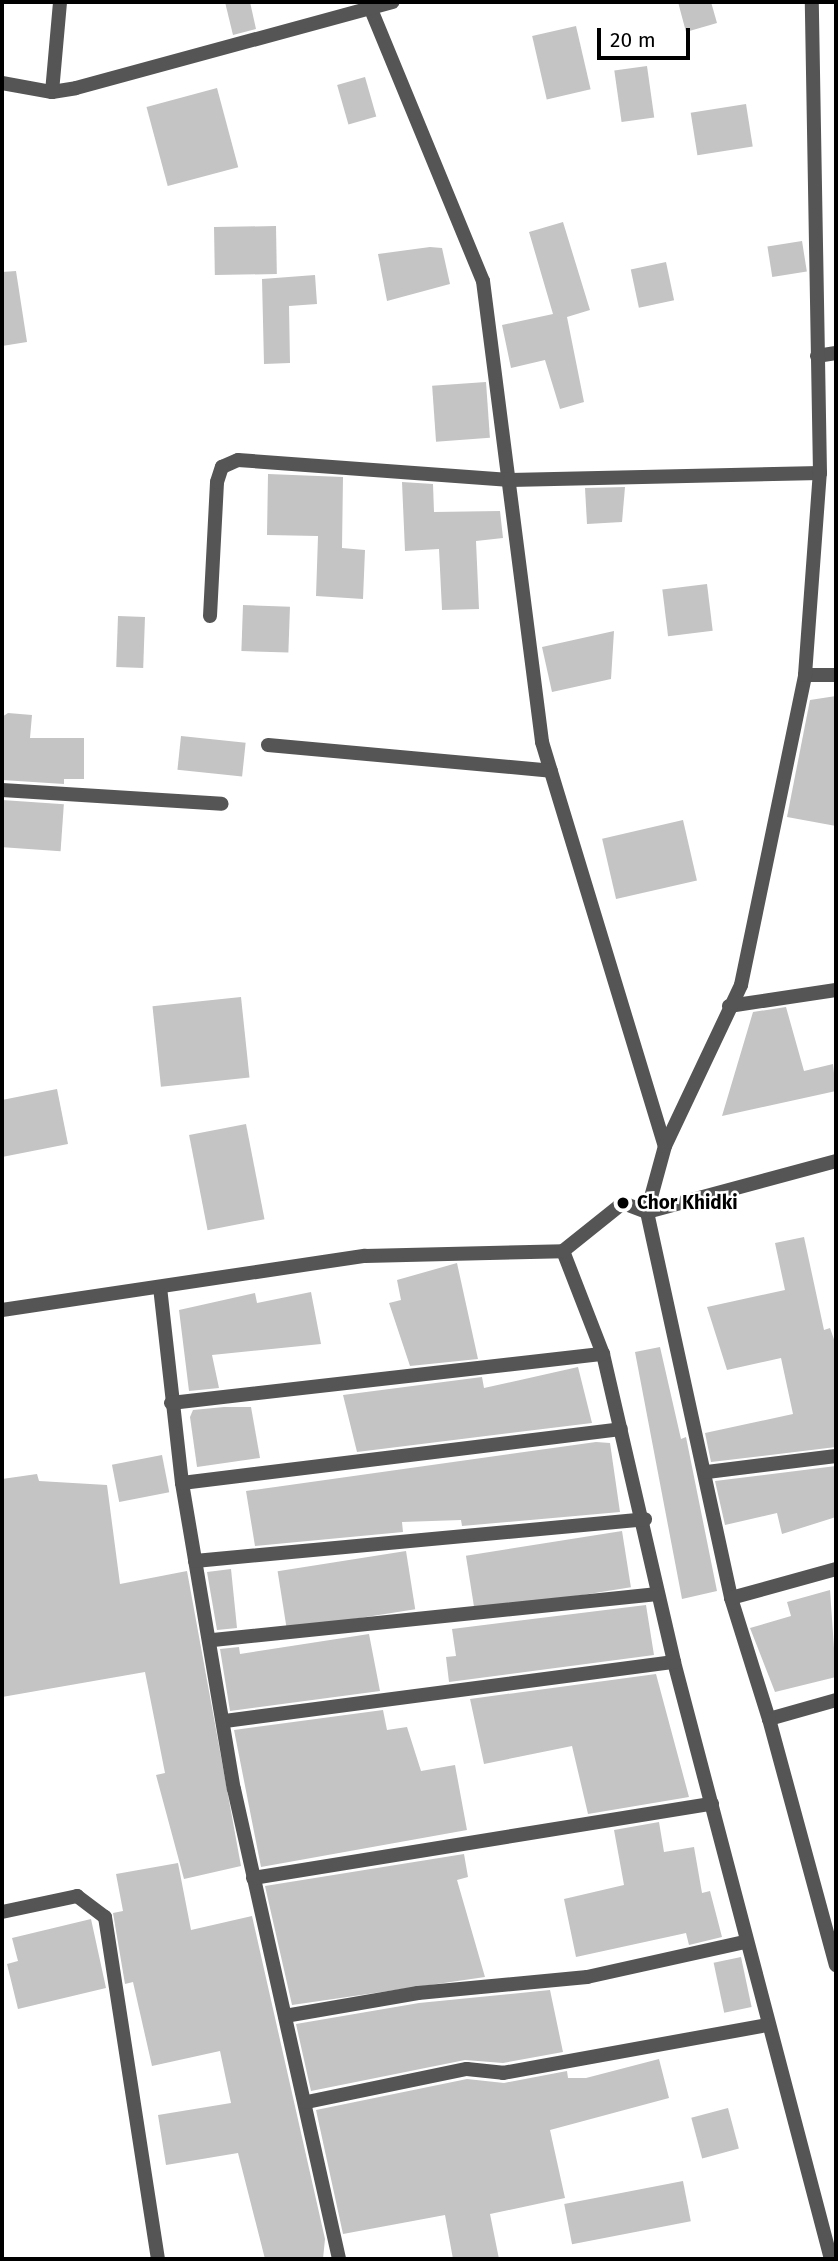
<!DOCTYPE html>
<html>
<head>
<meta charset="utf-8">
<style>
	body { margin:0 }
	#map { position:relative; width:838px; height:2261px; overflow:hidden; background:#fff; font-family:"Fira Sans",sans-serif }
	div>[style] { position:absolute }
	.building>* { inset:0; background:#c4c4c4; transform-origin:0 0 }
	.minor>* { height:14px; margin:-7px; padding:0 7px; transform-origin:7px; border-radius:7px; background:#555 }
	.dots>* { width:19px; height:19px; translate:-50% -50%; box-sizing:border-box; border:4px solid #fff; border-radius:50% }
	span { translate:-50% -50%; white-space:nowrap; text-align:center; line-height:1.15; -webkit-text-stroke:5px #fff; paint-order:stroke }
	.poi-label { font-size:19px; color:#000; font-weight:700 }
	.left { translate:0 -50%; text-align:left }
	.frame { position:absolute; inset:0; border:4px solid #000; pointer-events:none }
	.scale { position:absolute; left:597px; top:28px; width:93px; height:32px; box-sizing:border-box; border:4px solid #000; border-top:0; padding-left:9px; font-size:21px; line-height:24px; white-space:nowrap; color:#000; -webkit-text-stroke:5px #fff; paint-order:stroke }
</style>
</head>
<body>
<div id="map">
	<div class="building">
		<i style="clip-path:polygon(225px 2px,250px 2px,256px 29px,233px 35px)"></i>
		<i style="clip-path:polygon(678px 2px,711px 2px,717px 23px,686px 32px)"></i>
		<i style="left:576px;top:26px;width:65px;height:45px;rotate:77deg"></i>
		<i style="left:647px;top:66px;width:52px;height:33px;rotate:82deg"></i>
		<i style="left:365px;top:77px;width:41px;height:29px;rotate:74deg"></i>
		<i style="left:217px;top:88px;width:82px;height:73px;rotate:75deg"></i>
		<i style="left:746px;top:104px;width:43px;height:56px;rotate:81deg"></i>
		<i style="clip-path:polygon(563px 222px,590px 310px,567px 317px,584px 402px,560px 409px,545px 360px,511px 368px,502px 325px,553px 314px,529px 232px)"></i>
		<i style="left:276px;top:226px;width:48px;height:62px;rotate:89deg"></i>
		<i style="left:802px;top:241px;width:31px;height:35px;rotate:81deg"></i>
		<i style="clip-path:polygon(430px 247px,442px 248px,450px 284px,387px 301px,378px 254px)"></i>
		<i style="left:666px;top:262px;width:39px;height:36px;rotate:78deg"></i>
		<i style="clip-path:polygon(16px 271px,27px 342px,2px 346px,2px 272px)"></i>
		<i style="clip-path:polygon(315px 275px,317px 304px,289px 306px,290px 363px,264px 364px,262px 279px)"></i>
		<i style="left:486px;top:382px;width:56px;height:54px;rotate:86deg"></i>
		<i style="clip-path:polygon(268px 474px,343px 477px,342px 548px,365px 550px,363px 599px,316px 596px,318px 536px,267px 535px)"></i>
		<i style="clip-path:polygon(402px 482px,433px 484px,434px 512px,500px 511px,503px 538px,476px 541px,479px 609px,442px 610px,439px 549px,405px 551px)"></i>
		<i style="clip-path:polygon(625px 487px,622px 522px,587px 524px,585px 488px)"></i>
		<i style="left:707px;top:584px;width:47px;height:45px;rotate:83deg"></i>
		<i style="left:243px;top:605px;width:47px;height:46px;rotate:2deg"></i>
		<i style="left:118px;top:616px;width:27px;height:51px;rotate:2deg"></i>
		<i style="clip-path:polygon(614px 631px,611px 679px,552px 692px,542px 647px)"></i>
		<i style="clip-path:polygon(836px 696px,836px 826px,787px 817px,810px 700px)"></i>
		<i style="clip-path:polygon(8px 713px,32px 715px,30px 738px,84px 738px,84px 779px,64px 779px,64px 784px,2px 780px,2px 717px)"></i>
		<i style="left:181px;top:736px;width:65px;height:34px;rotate:6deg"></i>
		<i style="left:2px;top:800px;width:62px;height:47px;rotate:4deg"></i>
		<i style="left:683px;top:820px;width:62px;height:83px;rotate:77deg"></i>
		<i style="left:241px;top:997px;width:81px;height:89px;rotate:84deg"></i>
		<i style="clip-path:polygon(786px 1007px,804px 1071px,833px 1064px,836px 1091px,722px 1116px,753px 1012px)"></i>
		<i style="clip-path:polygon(57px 1089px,68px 1144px,2px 1157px,2px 1100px)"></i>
		<i style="left:246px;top:1124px;width:97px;height:58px;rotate:79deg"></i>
		<i style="clip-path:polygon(804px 1237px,824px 1330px,830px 1328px,836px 1345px,836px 1447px,711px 1462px,705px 1433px,793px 1414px,781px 1358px,727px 1370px,707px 1307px,785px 1290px,775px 1243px)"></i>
		<i style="clip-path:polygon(457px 1263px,478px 1359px,410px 1366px,389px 1303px,401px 1300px,397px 1280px)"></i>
		<i style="clip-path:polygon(311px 1292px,321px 1344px,212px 1355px,219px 1388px,189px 1391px,179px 1310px,255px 1293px,257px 1303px)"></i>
		<i style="clip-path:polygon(660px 1347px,681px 1439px,686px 1437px,717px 1591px,682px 1599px,635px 1352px)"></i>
		<i style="clip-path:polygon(578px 1367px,592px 1423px,357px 1452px,343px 1395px,482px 1377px,484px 1388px)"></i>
		<i style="clip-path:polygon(224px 1407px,251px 1407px,260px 1458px,197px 1467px,190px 1417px,193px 1410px)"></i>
		<i style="clip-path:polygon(596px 1442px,610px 1443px,620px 1512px,462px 1526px,461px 1520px,402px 1522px,403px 1532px,255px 1546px,246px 1491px)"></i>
		<i style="left:162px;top:1455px;width:38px;height:51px;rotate:79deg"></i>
		<i style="clip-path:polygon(836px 1466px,836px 1517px,782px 1534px,777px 1513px,725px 1525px,715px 1481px)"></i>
		<i style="clip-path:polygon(37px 1474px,39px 1481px,107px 1485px,120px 1584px,187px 1571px,241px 1866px,184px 1879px,156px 1775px,165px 1773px,145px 1672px,2px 1697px,2px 1479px)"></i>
		<i style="left:622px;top:1531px;width:57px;height:158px;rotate:81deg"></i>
		<i style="left:406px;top:1551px;width:59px;height:130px;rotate:81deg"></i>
		<i style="clip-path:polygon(231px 1569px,237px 1628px,217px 1630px,207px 1572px)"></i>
		<i style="clip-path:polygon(830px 1590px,836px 1677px,775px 1692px,750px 1628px,791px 1616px,787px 1602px)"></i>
		<i style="clip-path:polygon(646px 1605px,654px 1655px,449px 1682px,446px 1657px,456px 1656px,452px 1629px)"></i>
		<i style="clip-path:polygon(369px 1634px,380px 1691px,230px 1711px,220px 1649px,239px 1647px,240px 1654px)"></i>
		<i style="clip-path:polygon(656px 1674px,689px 1797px,588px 1814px,572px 1746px,484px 1764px,470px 1699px)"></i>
		<i style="clip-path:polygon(383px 1710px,387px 1730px,407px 1727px,421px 1771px,455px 1765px,467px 1830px,261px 1867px,234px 1730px)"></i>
		<i style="clip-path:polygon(659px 1822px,664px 1852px,694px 1847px,702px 1893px,710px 1891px,722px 1937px,689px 1945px,686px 1933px,576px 1957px,564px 1899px,624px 1885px,614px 1830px)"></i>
		<i style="clip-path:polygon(464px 1854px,468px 1877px,457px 1880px,485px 1977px,292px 2005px,265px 1886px)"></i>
		<i style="clip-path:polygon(178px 1863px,191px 1930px,252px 1916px,325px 2239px,323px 2259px,265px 2259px,238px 2153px,166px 2165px,158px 2115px,231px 2103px,220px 2051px,152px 2066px,133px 1982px,125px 1984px,113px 1913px,123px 1911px,116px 1874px)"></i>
		<i style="clip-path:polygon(91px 1919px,106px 1988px,18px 2009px,7px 1964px,18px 1961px,12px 1938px)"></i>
		<i style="left:741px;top:1957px;width:51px;height:28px;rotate:78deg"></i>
		<i style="clip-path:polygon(550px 1990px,563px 2052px,503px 2063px,465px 2060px,311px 2091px,296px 2024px,419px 2003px)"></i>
		<i style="clip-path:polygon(659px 2059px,669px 2098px,550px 2130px,565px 2198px,490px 2214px,499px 2259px,453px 2259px,445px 2215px,343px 2234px,316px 2110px,467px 2079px,504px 2083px,567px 2071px,568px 2078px,586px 2078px)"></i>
		<i style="left:728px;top:2108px;width:42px;height:38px;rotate:75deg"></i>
		<i style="left:683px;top:2181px;width:41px;height:121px;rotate:79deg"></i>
	</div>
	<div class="minor">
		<i style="left:370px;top:7px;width:296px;rotate:67.6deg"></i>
		<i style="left:483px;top:281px;width:465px;rotate:82.7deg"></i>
		<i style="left:542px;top:742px;width:422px;rotate:73.1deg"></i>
		<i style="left:665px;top:1146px;width:68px;rotate:105.3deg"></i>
		<i style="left:647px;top:1212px;width:395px;rotate:77.7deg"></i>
		<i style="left:731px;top:1598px;width:127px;rotate:72.6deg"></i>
		<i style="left:769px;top:1719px;width:70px;rotate:-15.8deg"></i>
		<i style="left:2px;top:83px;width:51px;rotate:10.2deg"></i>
		<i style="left:52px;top:92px;width:24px;rotate:-9deg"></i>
		<i style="left:76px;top:88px;width:328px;rotate:-15.2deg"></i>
		<i style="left:52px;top:92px;width:90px;rotate:-84.9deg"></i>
		<i style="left:817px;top:356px;width:19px;rotate:-9deg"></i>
		<i style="left:210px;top:616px;width:134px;rotate:-87deg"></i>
		<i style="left:217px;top:482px;width:16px;rotate:-72deg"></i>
		<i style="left:222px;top:467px;width:17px;rotate:-24deg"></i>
		<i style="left:238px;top:460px;width:273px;rotate:4.2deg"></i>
		<i style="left:510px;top:480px;width:310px;rotate:-1.3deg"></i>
		<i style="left:805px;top:675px;width:31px"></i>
		<i style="left:268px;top:745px;width:284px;rotate:5.2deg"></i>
		<i style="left:2px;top:790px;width:220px;rotate:3.6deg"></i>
		<i style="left:729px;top:1006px;width:108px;rotate:-8.5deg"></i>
		<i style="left:665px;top:1146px;width:178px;rotate:-64.7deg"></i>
		<i style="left:741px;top:985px;width:317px;rotate:-78.3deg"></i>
		<i style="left:805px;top:675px;width:203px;rotate:-85.8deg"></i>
		<i style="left:820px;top:473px;width:471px;rotate:-91deg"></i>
		<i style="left:563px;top:1251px;width:110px;rotate:68.8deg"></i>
		<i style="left:603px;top:1354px;width:316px;rotate:77deg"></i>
		<i style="left:674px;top:1662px;width:617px;rotate:75.27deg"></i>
		<i style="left:160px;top:1287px;width:197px;rotate:83.6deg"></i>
		<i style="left:182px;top:1483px;width:310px;rotate:80.4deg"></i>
		<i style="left:234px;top:1789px;width:482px;rotate:77.4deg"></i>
		<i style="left:2px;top:1310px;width:367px;rotate:-8.5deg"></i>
		<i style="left:365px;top:1256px;width:198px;rotate:-1.4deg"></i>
		<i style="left:563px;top:1251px;width:77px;rotate:-38.7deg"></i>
		<i style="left:623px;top:1203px;width:26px;rotate:21deg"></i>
		<i style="left:647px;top:1212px;width:196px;rotate:-15.1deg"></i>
		<i style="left:171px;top:1403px;width:435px;rotate:-6.5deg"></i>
		<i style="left:707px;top:1472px;width:130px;rotate:-7.1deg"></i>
		<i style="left:182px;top:1483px;width:442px;rotate:-7deg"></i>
		<i style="left:195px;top:1561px;width:452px;rotate:-5.3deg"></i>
		<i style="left:731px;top:1598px;width:109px;rotate:-15.4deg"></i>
		<i style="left:213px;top:1640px;width:447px;rotate:-5.9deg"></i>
		<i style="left:769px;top:1719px;width:255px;rotate:74.8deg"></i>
		<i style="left:225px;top:1721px;width:453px;rotate:-7.5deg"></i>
		<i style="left:253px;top:1878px;width:465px;rotate:-9.2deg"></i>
		<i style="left:2px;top:1912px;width:77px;rotate:-12deg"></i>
		<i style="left:77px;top:1896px;width:35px;rotate:37deg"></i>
		<i style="left:105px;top:1917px;width:346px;rotate:81.2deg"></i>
		<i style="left:285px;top:2016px;width:135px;rotate:-9.8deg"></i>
		<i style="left:418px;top:1993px;width:170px;rotate:-5.4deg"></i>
		<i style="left:587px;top:1977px;width:162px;rotate:-12.5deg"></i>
		<i style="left:307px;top:2102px;width:163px;rotate:-11.7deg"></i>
		<i style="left:467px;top:2069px;width:36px;rotate:6deg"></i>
		<i style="left:503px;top:2073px;width:268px;rotate:-10.3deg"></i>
	</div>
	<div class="dots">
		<i style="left:623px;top:1203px;background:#000"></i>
	</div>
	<div class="poi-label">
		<span class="left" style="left:637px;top:1203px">Chor Khidki</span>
	</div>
	<div class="frame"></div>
	<div class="scale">20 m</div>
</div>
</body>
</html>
